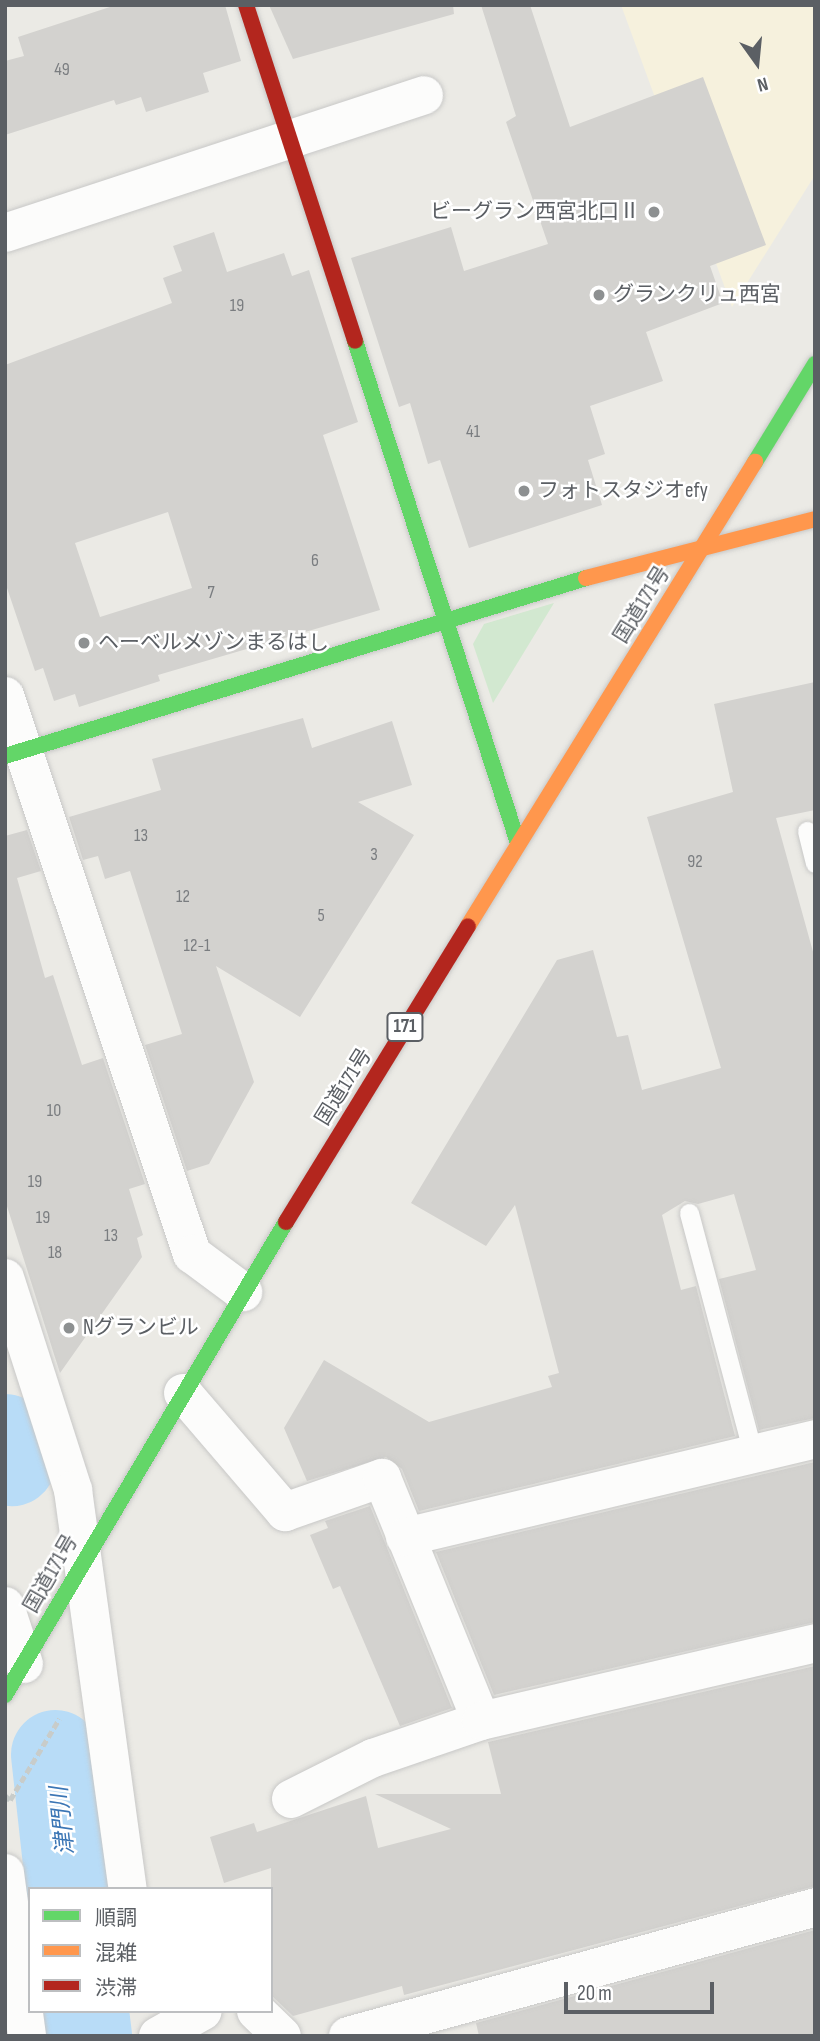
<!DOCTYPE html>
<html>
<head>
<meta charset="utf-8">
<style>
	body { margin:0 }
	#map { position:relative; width:820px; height:2041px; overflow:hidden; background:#ebeae5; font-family:"Sofia Sans Condensed","Noto Sans JP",sans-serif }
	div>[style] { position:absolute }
	.commercial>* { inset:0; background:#f6f1dd }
	.green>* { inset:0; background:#d2e8d0 }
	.river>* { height:89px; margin:-44.5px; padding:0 44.5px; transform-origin:44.5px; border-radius:44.5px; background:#b8dcf7 }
	.building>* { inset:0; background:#d3d2cf }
	.path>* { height:4.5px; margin-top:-2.25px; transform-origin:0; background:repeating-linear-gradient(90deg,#c8ccca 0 7px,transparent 0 10.5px) }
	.roads { filter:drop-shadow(0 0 2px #c8c8c7) drop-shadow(0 0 2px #c8c8c7) }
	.lane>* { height:19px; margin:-9.5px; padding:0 9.5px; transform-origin:9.5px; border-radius:9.5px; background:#fcfcfb }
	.street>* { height:38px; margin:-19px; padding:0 19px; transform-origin:19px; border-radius:19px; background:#fcfcfb }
	.fast>* { height:16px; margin:-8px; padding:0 8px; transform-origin:8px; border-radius:8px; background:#63d668 }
	.slow>* { height:16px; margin:-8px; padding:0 8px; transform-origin:8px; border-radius:8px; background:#ff974d }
	.jam>* { height:16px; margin:-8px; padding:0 8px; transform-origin:8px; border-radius:8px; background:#b3261e }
	.dots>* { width:19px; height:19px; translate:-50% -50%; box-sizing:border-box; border:4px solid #fff; border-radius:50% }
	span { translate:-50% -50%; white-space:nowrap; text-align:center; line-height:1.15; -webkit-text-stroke:5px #fff; paint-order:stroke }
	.number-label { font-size:18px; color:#7a7d80 }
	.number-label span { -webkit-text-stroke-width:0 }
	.shield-label span { padding:2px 5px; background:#fff; border:2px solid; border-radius:5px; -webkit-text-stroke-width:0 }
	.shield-label { font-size:19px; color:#5b5f64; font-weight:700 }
	.poi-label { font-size:21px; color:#5b5f64 }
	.right { translate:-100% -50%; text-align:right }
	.left { translate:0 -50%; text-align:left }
	.street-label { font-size:21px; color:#5b5f64 }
	.water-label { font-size:23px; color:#3b76b5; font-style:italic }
	.frame { position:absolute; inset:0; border:7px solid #5b5f64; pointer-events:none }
	.legend { position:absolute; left:28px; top:1887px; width:245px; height:126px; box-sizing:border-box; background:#fff; border:2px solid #bdbfc1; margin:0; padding:9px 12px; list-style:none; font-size:21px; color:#5b5f64 }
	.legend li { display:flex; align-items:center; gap:14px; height:35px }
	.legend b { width:35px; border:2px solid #bdbfc1 }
	.north { position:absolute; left:722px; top:28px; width:70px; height:70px; -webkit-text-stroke:5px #fff; paint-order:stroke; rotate:165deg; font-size:19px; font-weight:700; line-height:28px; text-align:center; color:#5b5f64 }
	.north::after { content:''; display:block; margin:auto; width:24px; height:32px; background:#5b5f64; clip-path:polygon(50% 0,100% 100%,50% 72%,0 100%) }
	.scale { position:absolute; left:564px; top:1982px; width:150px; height:32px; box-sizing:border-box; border:4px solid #5b5f64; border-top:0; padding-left:9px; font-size:21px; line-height:24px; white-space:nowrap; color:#5b5f64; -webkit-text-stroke:5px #fff; paint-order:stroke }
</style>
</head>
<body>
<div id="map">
	<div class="commercial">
		<i style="clip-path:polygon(621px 5px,815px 5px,815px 175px,732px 307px)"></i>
	</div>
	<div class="green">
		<i style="clip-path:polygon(554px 603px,493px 703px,473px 644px,484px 624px)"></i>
	</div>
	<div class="river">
		<i style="left:5px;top:1438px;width:24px;rotate:75deg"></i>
		<i style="left:55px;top:1754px;width:136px;rotate:83.7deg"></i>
		<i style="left:84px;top:2011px;width:25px;rotate:83deg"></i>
	</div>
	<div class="building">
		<i style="clip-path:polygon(116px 5px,225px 5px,241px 61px,203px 73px,209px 92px,146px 112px,141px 97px,116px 105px,114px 100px,5px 135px,5px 61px,24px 56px,18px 37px)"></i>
		<i style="clip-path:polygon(269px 5px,453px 5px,454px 14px,293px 59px)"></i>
		<i style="clip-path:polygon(481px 5px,530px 5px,570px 127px,703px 77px,766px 245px,710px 266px,723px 303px,646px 332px,663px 381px,590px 406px,605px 454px,588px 460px,602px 505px,469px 548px,440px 460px,428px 464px,410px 403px,399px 407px,351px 258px,451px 227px,464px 271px,548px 244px,506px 122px,516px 116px)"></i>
		<i style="clip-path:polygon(evenodd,214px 232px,227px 272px,284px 253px,292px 276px,309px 270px,358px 422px,323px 435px,380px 610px,158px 675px,160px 681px,79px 707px,75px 694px,54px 701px,43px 668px,35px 671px,5px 582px,5px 365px,172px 303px,163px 278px,182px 271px,173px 246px,214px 232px,168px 512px,192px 588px,100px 617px,75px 543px,168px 512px)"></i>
		<i style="clip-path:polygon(815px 682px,815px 810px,776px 818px,815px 959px,815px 1418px,759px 1430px,719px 1279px,756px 1270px,734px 1194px,698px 1204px,685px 1201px,662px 1215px,681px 1290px,696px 1286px,735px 1436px,419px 1511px,402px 1469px,386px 1457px,307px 1481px,284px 1428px,324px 1360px,429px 1422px,552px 1387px,548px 1376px,559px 1373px,515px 1205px,486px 1246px,411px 1203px,557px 960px,593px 950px,617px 1037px,628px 1035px,642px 1090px,721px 1068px,647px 817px,733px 792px,714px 704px)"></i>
		<i style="clip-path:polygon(303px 718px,312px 748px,392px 721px,412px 785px,358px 802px,414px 835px,300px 1017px,216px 966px,254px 1082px,209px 1164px,187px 1171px,145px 1045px,182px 1034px,130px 871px,105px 879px,98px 856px,83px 860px,69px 817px,161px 790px,152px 759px)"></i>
		<i style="clip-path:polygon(27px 830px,41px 871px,17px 878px,45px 978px,53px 975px,82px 1065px,103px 1058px,145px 1184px,129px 1189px,143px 1235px,137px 1238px,142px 1257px,60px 1373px,5px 1200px,5px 836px)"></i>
		<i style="clip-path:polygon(815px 1462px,815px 1622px,494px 1695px,436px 1552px)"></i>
		<i style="clip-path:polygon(370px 1506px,452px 1708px,400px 1726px,340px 1586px,333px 1589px,310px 1535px,328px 1528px,325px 1521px)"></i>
		<i style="clip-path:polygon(815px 1666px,815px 1886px,404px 1995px,402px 1986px,293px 2016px,271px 1995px,271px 1868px,224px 1883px,210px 1837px,254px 1823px,257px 1832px,366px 1796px,378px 1848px,451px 1829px,375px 1794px,501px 1794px,488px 1742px)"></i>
		<i style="clip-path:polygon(815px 1930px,815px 2036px,479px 2036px,476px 2023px)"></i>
	</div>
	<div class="path">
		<i style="left:5px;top:1795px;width:7px;rotate:45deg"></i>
		<i style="left:10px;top:1800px;width:95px;rotate:-58.8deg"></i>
	</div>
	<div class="roads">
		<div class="lane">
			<i style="left:807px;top:831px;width:33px;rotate:76deg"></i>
			<i style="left:689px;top:1213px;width:249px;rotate:75.1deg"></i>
		</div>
		<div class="street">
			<i style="left:5px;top:233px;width:441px;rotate:-18.2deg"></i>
			<i style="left:5px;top:696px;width:589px;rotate:71.47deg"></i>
			<i style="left:192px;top:1254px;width:64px;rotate:36.7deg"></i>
			<i style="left:5px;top:1278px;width:223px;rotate:72.2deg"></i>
			<i style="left:73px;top:1490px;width:403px;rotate:82.2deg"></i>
			<i style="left:183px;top:1393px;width:157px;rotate:49.4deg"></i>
			<i style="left:285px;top:1512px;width:103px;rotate:-19.3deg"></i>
			<i style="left:382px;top:1478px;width:262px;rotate:67.8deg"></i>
			<i style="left:405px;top:1537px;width:422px;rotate:-13.4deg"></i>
			<i style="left:5px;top:1606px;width:61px;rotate:71.9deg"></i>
			<i style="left:291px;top:1799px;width:92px;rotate:-26.6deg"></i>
			<i style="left:373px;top:1758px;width:114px;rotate:-18.9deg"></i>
			<i style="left:481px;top:1721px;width:343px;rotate:-13.1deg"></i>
			<i style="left:5px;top:1873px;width:164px;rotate:82.3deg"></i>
			<i style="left:256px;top:2011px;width:36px;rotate:44deg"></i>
			<i style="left:158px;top:2036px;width:51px;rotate:-29.1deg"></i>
			<i style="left:348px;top:2036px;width:484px;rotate:-15.4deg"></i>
		</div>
		<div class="fast">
			<i style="left:355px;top:341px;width:528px;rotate:72.01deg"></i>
			<i style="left:755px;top:462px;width:115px;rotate:-58.5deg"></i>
			<i style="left:5px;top:756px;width:608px;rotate:-17.03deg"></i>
			<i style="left:5px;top:1695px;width:550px;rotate:-59.29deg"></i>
		</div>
		<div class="slow">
			<i style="left:586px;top:578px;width:236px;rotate:-14.4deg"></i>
			<i style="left:468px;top:926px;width:546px;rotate:-58.26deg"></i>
		</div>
		<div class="jam">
			<i style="left:246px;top:5px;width:353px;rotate:72deg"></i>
			<i style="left:286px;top:1222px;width:347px;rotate:-58.4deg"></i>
		</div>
	</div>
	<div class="dots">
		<i style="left:654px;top:212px;background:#8d9091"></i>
		<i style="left:599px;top:295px;background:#8d9091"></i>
		<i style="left:524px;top:491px;background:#8d9091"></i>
		<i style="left:84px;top:643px;background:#8d9091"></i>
		<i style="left:69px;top:1328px;background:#8d9091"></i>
	</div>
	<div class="number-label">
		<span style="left:62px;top:70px">49</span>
		<span style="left:237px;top:306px">19</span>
		<span style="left:473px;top:432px">41</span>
		<span style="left:315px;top:561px">6</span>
		<span style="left:211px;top:593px">7</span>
		<span style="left:141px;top:836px">13</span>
		<span style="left:374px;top:855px">3</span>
		<span style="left:695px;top:862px">92</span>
		<span style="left:183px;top:897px">12</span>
		<span style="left:321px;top:916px">5</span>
		<span style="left:197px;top:946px">12-1</span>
		<span style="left:54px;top:1111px">10</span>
		<span style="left:35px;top:1182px">19</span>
		<span style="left:43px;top:1218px">19</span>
		<span style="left:111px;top:1236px">13</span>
		<span style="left:55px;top:1253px">18</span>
	</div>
	<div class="shield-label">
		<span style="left:405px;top:1027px">171</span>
	</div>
	<div class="poi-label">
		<span class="right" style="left:640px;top:212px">ビーグラン西宮北口Ⅱ</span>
		<span class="left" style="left:613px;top:295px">グランクリュ西宮</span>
		<span class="left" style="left:538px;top:491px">フォトスタジオefy</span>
		<span class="left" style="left:98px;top:643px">ヘーベルメゾンまるはし</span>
		<span class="left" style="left:83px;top:1328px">Nグランビル</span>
	</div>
	<div class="street-label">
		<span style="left:642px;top:605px;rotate:-58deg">国道171号</span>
		<span style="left:344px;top:1087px;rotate:-58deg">国道171号</span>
		<span style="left:51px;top:1574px;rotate:-60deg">国道171号</span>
	</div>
	<div class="water-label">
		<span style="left:63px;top:1821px;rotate:-96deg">津門川</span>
	</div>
	<div class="frame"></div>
	<ul class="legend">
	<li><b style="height:9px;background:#63d668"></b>順調</li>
	<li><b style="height:9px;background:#ff974d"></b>混雑</li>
	<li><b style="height:9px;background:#b3261e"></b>渋滞</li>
	</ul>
	<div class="north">N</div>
	<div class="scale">20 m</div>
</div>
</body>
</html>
